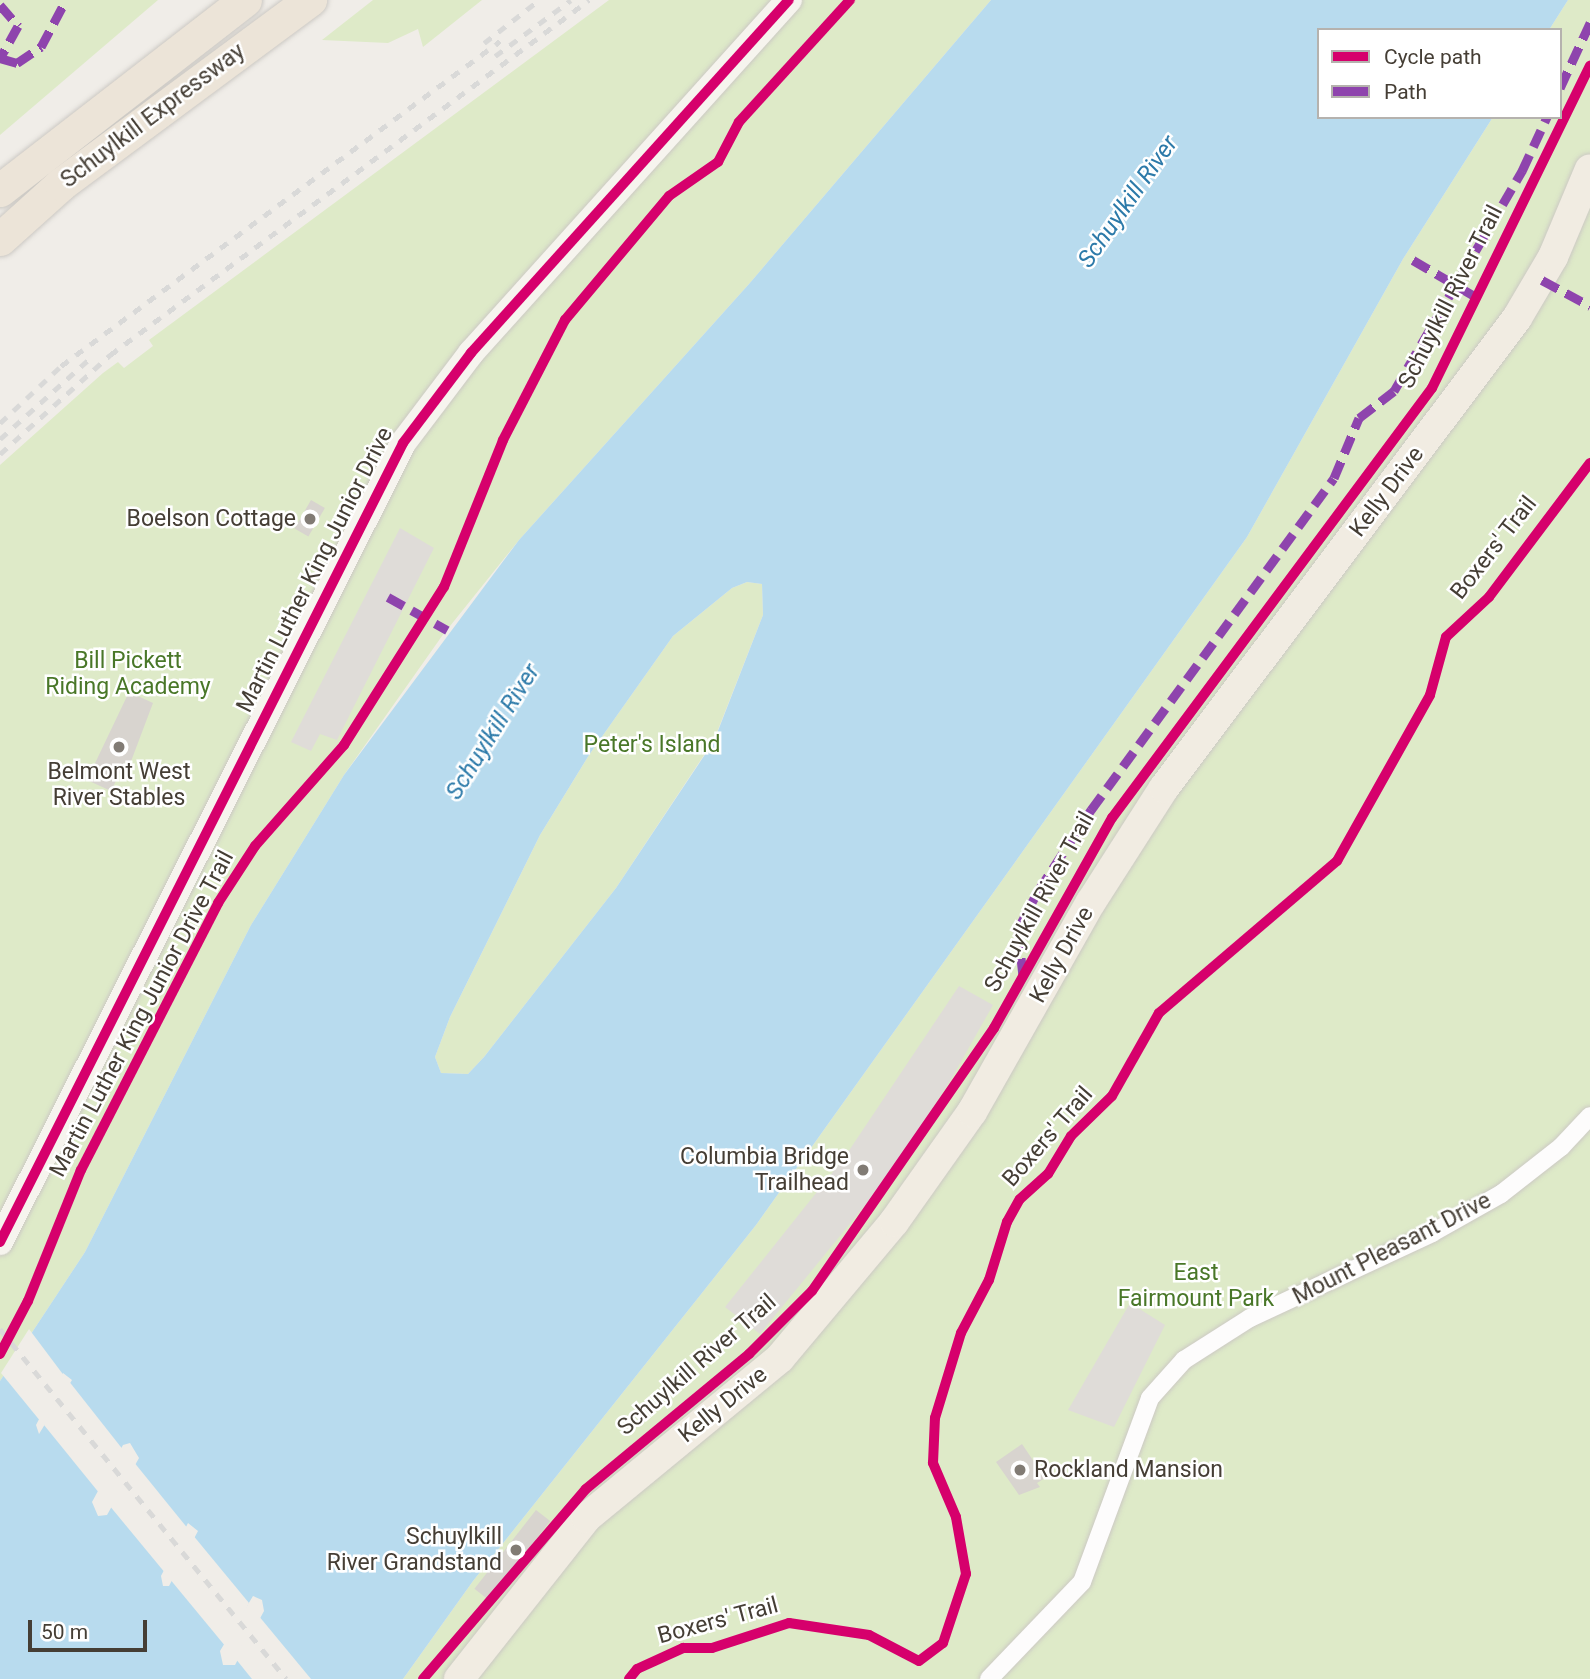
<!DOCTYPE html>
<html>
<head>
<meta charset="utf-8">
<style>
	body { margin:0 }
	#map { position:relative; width:1590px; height:1679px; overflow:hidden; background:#f0ede8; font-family:Roboto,sans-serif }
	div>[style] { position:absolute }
	.green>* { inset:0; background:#deeac8 }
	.parking>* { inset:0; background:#dfdcd8 }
	.water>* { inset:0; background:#b8dbee }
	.pier>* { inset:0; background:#f0ede8 }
	.building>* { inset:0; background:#d8d4cf; transform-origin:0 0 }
	.roads { filter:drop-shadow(0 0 2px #ccc9c4) drop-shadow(0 0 2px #ccc9c4) }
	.street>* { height:18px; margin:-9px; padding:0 9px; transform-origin:9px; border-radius:9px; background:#fdfcfc }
	.secondary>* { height:26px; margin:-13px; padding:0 13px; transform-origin:13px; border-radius:13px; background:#f6f4ee }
	.primary>* { height:30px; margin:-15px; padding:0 15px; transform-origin:15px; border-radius:15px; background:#f1ece2 }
	.highway>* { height:33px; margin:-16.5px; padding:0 16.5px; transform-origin:16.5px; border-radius:16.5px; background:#ece4d8 }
	.rail>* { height:4.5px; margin-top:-2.25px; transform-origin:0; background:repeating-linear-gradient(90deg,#d9d9d8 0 9px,transparent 0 18px) }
	.quiet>* { height:9px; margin-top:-4.5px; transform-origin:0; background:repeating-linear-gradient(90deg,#8e44ad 0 18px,transparent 0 27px) }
	.cycleway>* { height:10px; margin:-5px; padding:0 5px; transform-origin:5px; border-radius:5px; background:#d6006c }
	.dots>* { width:19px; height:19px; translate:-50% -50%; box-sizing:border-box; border:4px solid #fff; border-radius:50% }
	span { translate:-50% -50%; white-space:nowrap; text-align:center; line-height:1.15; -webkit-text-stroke:5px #fff; paint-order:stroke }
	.street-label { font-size:23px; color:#453e35 }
	.poi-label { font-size:23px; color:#453e35 }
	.right { translate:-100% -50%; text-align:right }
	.left { translate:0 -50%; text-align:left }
	.park-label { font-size:23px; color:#497728 }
	.water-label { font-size:24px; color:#2c7aa9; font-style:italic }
	.legend { position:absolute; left:1317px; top:28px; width:245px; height:91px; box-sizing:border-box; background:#fff; border:2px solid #b5b2ae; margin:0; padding:9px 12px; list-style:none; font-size:21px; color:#453e35 }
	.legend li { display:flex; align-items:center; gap:14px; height:35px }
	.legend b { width:35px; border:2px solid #b5b2ae }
	.scale { position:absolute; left:28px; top:1620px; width:119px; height:32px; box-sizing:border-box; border:4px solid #453e35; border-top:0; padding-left:9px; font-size:21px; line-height:24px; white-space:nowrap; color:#453e35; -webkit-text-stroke:5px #fff; paint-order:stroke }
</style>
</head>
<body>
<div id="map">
	<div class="green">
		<i style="clip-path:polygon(0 0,158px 0,0 135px)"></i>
		<i style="clip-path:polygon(373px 0,482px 0,423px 47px,418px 29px,388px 43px,322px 40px)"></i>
		<i style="clip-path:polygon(609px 0,991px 0,749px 284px,519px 540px,442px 636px,344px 775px,251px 925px,85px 1252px,0 1381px,0 465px,103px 373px,118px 362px,124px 368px,153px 346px,149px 340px)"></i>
		<i style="clip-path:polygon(1568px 0,1590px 0,1590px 1679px,403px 1679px,473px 1581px,756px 1225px,1247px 537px,1403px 259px,1493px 117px,1560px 117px,1560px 30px,1549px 30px)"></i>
		<i style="clip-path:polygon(747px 582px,762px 584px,763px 615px,714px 740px,616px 888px,484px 1057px,468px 1074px,441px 1073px,435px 1057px,450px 1017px,540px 835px,589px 755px,673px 636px,732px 588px)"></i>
	</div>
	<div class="parking">
		<i style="clip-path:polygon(400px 528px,434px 548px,337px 740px,320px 734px,311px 751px,291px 742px)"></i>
		<i style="clip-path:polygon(959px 986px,993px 1005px,950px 1081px,884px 1182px,760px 1334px,725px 1307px,844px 1158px)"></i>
		<i style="clip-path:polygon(1130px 1303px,1165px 1325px,1114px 1427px,1068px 1410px)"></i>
	</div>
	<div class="water">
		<i style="clip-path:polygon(evenodd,991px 0,1568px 0,1549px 30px,1319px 30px,1319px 117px,1493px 117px,1403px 259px,1247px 537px,756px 1225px,473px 1581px,403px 1679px,0 1679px,0 1381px,85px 1252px,251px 925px,344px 775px,519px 540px,749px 284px,991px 0,747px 582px,762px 584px,763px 615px,714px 741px,616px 888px,484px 1057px,468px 1074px,441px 1073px,435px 1057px,450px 1017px,540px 835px,589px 755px,673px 636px,732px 588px,747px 582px,991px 0,63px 1373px,72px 1380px,39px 1434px,36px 1425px,63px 1373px,991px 0,130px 1443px,139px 1458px,107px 1515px,98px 1516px,92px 1502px,123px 1445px,130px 1443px,991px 0,188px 1523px,198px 1531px,169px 1586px,163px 1586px,161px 1576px,188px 1523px,991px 0,253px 1596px,262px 1600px,264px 1611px,235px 1665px,223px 1665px,220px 1651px,253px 1596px)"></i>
	</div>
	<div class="pier">
		<i style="clip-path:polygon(29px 1329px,65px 1377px,41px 1422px,1px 1373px)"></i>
		<i style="clip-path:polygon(68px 1380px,124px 1451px,100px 1494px,44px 1425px)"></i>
		<i style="clip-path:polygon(133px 1461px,189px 1530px,166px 1574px,109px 1505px)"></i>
		<i style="clip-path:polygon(192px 1534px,249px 1603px,226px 1647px,169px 1578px)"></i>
		<i style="clip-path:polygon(258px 1615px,311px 1679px,252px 1679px,235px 1658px)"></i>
	</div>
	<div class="building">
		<i style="left:311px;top:500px;width:16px;height:33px;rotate:30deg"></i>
		<i style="clip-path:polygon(129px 692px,153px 703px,130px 764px,125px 762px,111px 791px,87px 780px)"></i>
		<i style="clip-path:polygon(1022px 1444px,1045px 1478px,1037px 1483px,1040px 1487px,1019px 1495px,996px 1462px)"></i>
		<i style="left:536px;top:1510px;width:18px;height:100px;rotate:38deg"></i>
	</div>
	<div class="roads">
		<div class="street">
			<i style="left:989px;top:1679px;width:134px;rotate:-46.2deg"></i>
			<i style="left:1082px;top:1582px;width:196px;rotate:-69.7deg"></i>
			<i style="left:1150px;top:1398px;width:51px;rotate:-48.2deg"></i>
			<i style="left:1184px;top:1360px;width:78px;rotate:-32.5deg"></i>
			<i style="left:1250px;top:1318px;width:201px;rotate:-25deg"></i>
			<i style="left:1432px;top:1233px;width:79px;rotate:-29.5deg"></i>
			<i style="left:1501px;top:1194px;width:76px;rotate:-38.1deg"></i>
			<i style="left:1561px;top:1147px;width:42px;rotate:-46.9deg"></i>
		</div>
		<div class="secondary">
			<i style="left:0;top:1242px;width:895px;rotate:-63.23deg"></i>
			<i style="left:403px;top:443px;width:113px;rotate:-52.9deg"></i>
			<i style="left:471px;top:353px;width:475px;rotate:-48deg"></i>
		</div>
		<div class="primary">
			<i style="left:459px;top:1679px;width:205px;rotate:-51.7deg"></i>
			<i style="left:586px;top:1518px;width:251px;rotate:-39.5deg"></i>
			<i style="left:780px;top:1358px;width:177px;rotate:-50deg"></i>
			<i style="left:894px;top:1222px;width:135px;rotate:-54.7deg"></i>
			<i style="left:972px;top:1112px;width:241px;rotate:-60.5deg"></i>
			<i style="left:1091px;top:902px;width:135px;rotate:-57.4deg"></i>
			<i style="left:1164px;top:788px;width:588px;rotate:-53.09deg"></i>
			<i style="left:1517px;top:318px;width:71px;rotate:-59.5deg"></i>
			<i style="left:1553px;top:257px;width:95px;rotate:-67.2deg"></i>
		</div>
		<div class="highway">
			<i style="left:0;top:190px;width:310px;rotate:-37.8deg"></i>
			<i style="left:0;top:239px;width:82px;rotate:-42deg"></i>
			<i style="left:61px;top:184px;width:310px;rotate:-36.5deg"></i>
		</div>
	</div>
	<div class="rail">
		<i style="left:484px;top:43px;width:70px;rotate:-38deg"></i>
		<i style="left:495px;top:56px;width:94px;rotate:-36.4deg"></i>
		<i style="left:0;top:423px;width:83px;rotate:-43.1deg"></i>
		<i style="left:61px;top:366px;width:546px;rotate:-36.51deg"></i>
		<i style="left:0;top:439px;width:118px;rotate:-41.9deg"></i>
		<i style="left:0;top:454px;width:148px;rotate:-42deg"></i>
		<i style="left:110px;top:355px;width:596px;rotate:-36.54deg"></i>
		<i style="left:0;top:1329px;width:452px;rotate:50.7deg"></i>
	</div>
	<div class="quiet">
		<i style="left:0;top:5px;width:28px;rotate:49deg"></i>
		<i style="left:18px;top:26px;width:37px;rotate:119deg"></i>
		<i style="left:0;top:58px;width:18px;rotate:16deg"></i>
		<i style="left:17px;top:63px;width:29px;rotate:-34deg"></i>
		<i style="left:41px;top:47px;width:53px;rotate:-62deg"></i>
		<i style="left:1560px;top:88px;width:72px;rotate:-65.2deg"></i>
		<i style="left:1413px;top:260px;width:73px;rotate:30.4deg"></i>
		<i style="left:1542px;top:280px;width:55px;rotate:28.4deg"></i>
		<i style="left:388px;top:597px;width:68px;rotate:29.2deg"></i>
		<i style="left:1023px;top:976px;width:47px;rotate:-96.1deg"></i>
		<i style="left:1018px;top:929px;width:43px;rotate:-62.2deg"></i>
		<i style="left:1038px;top:891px;width:97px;rotate:-56.8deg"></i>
		<i style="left:1091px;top:810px;width:411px;rotate:-53.8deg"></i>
		<i style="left:1334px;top:478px;width:65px;rotate:-67.4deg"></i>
		<i style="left:1359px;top:418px;width:44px;rotate:-37.6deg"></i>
		<i style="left:1394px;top:391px;width:255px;rotate:-59.8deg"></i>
		<i style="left:1522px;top:171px;width:60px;rotate:-65.2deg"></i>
	</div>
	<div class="cycleway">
		<i style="left:0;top:1242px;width:895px;rotate:-63.23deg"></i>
		<i style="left:403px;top:443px;width:113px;rotate:-52.9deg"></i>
		<i style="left:471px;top:353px;width:475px;rotate:-48deg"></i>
		<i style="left:0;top:1354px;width:60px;rotate:-62.2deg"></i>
		<i style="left:28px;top:1301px;width:141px;rotate:-68deg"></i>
		<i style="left:81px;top:1170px;width:300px;rotate:-62.8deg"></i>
		<i style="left:218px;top:903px;width:68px;rotate:-57deg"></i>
		<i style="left:255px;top:846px;width:135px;rotate:-48.6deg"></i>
		<i style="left:344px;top:745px;width:187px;rotate:-57.7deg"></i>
		<i style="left:444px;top:587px;width:158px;rotate:-68.1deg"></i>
		<i style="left:503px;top:440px;width:135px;rotate:-62.7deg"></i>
		<i style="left:565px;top:320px;width:162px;rotate:-50deg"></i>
		<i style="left:669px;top:196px;width:60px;rotate:-34.8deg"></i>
		<i style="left:718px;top:162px;width:45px;rotate:-62.3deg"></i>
		<i style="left:739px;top:122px;width:165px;rotate:-47.7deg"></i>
		<i style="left:423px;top:1679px;width:250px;rotate:-49.4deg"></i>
		<i style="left:586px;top:1489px;width:212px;rotate:-39.6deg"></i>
		<i style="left:749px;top:1354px;width:89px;rotate:-45deg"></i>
		<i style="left:812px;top:1291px;width:320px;rotate:-55.3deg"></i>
		<i style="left:994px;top:1028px;width:241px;rotate:-60.7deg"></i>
		<i style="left:1112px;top:818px;width:536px;rotate:-53.34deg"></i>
		<i style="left:1432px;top:388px;width:359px;rotate:-63.9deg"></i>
		<i style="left:629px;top:1679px;width:13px;rotate:-51deg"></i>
		<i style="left:637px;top:1669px;width:51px;rotate:-24.5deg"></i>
		<i style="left:683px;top:1648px;width:29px"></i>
		<i style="left:712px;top:1648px;width:81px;rotate:-18deg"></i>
		<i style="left:789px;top:1623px;width:81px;rotate:8.5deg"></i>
		<i style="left:869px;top:1635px;width:56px;rotate:27.5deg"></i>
		<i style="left:919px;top:1661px;width:30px;rotate:-37deg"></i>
		<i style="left:943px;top:1643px;width:73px;rotate:-71.6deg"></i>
		<i style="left:966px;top:1574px;width:58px;rotate:-100deg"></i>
		<i style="left:956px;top:1517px;width:59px;rotate:-113.1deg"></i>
		<i style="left:933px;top:1463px;width:45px;rotate:-87.5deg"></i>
		<i style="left:935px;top:1418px;width:89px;rotate:-73deg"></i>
		<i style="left:961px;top:1333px;width:60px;rotate:-62.2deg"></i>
		<i style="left:989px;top:1280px;width:61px;rotate:-72.8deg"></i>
		<i style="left:1007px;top:1222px;width:26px;rotate:-61deg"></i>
		<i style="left:1020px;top:1199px;width:38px;rotate:-42deg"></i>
		<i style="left:1048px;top:1174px;width:44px;rotate:-58.8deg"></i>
		<i style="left:1071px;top:1136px;width:57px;rotate:-44.3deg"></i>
		<i style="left:1112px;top:1096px;width:95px;rotate:-60.5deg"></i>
		<i style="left:1159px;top:1013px;width:234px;rotate:-40.5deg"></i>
		<i style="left:1337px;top:861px;width:190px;rotate:-60.7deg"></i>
		<i style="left:1430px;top:695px;width:60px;rotate:-74.6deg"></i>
		<i style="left:1446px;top:637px;width:59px;rotate:-42.9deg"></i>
		<i style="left:1489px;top:597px;width:168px;rotate:-53deg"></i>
	</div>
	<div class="dots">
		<i style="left:310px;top:519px;background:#817b74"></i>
		<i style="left:119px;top:747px;background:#817b74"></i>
		<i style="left:863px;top:1170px;background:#817b74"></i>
		<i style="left:1020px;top:1470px;background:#817b74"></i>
		<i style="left:516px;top:1550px;background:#817b74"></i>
	</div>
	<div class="street-label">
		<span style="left:153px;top:116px;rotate:-37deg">Schuylkill Expressway</span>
		<span style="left:1451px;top:297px;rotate:-63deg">Schuylkill River Trail</span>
		<span style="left:1387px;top:492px;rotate:-53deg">Kelly Drive</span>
		<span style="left:1494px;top:548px;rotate:-52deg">Boxers' Trail</span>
		<span style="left:315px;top:570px;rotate:-63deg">Martin Luther King Junior Drive</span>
		<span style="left:1040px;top:902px;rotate:-61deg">Schuylkill River Trail</span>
		<span style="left:1062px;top:955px;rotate:-61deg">Kelly Drive</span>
		<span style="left:142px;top:1014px;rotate:-62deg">Martin Luther King Junior Drive Trail</span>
		<span style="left:1048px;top:1137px;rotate:-49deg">Boxers' Trail</span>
		<span style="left:1392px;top:1249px;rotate:-27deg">Mount Pleasant Drive</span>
		<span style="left:697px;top:1365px;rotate:-41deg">Schuylkill River Trail</span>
		<span style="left:723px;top:1405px;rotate:-39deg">Kelly Drive</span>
		<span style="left:718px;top:1621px;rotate:-15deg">Boxers' Trail</span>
	</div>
	<div class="poi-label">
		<span class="right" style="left:296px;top:519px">Boelson Cottage</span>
		<span style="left:119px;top:785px">Belmont West<br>River Stables</span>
		<span class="right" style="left:849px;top:1170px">Columbia Bridge<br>Trailhead</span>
		<span class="left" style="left:1034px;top:1470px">Rockland Mansion</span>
		<span class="right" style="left:502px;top:1550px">Schuylkill<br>River Grandstand</span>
	</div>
	<div class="park-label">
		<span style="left:128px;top:674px">Bill Pickett<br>Riding Academy</span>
		<span style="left:652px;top:745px">Peter's Island</span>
		<span style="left:1196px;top:1286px">East<br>Fairmount Park</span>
	</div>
	<div class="water-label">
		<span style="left:1128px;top:202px;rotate:-55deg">Schuylkill River</span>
		<span style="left:493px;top:732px;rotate:-58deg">Schuylkill River</span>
	</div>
	<ul class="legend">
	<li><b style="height:9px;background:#d6006c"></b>Cycle path</li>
	<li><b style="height:9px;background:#8e44ad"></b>Path</li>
	</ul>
	<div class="scale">50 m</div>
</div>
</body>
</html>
